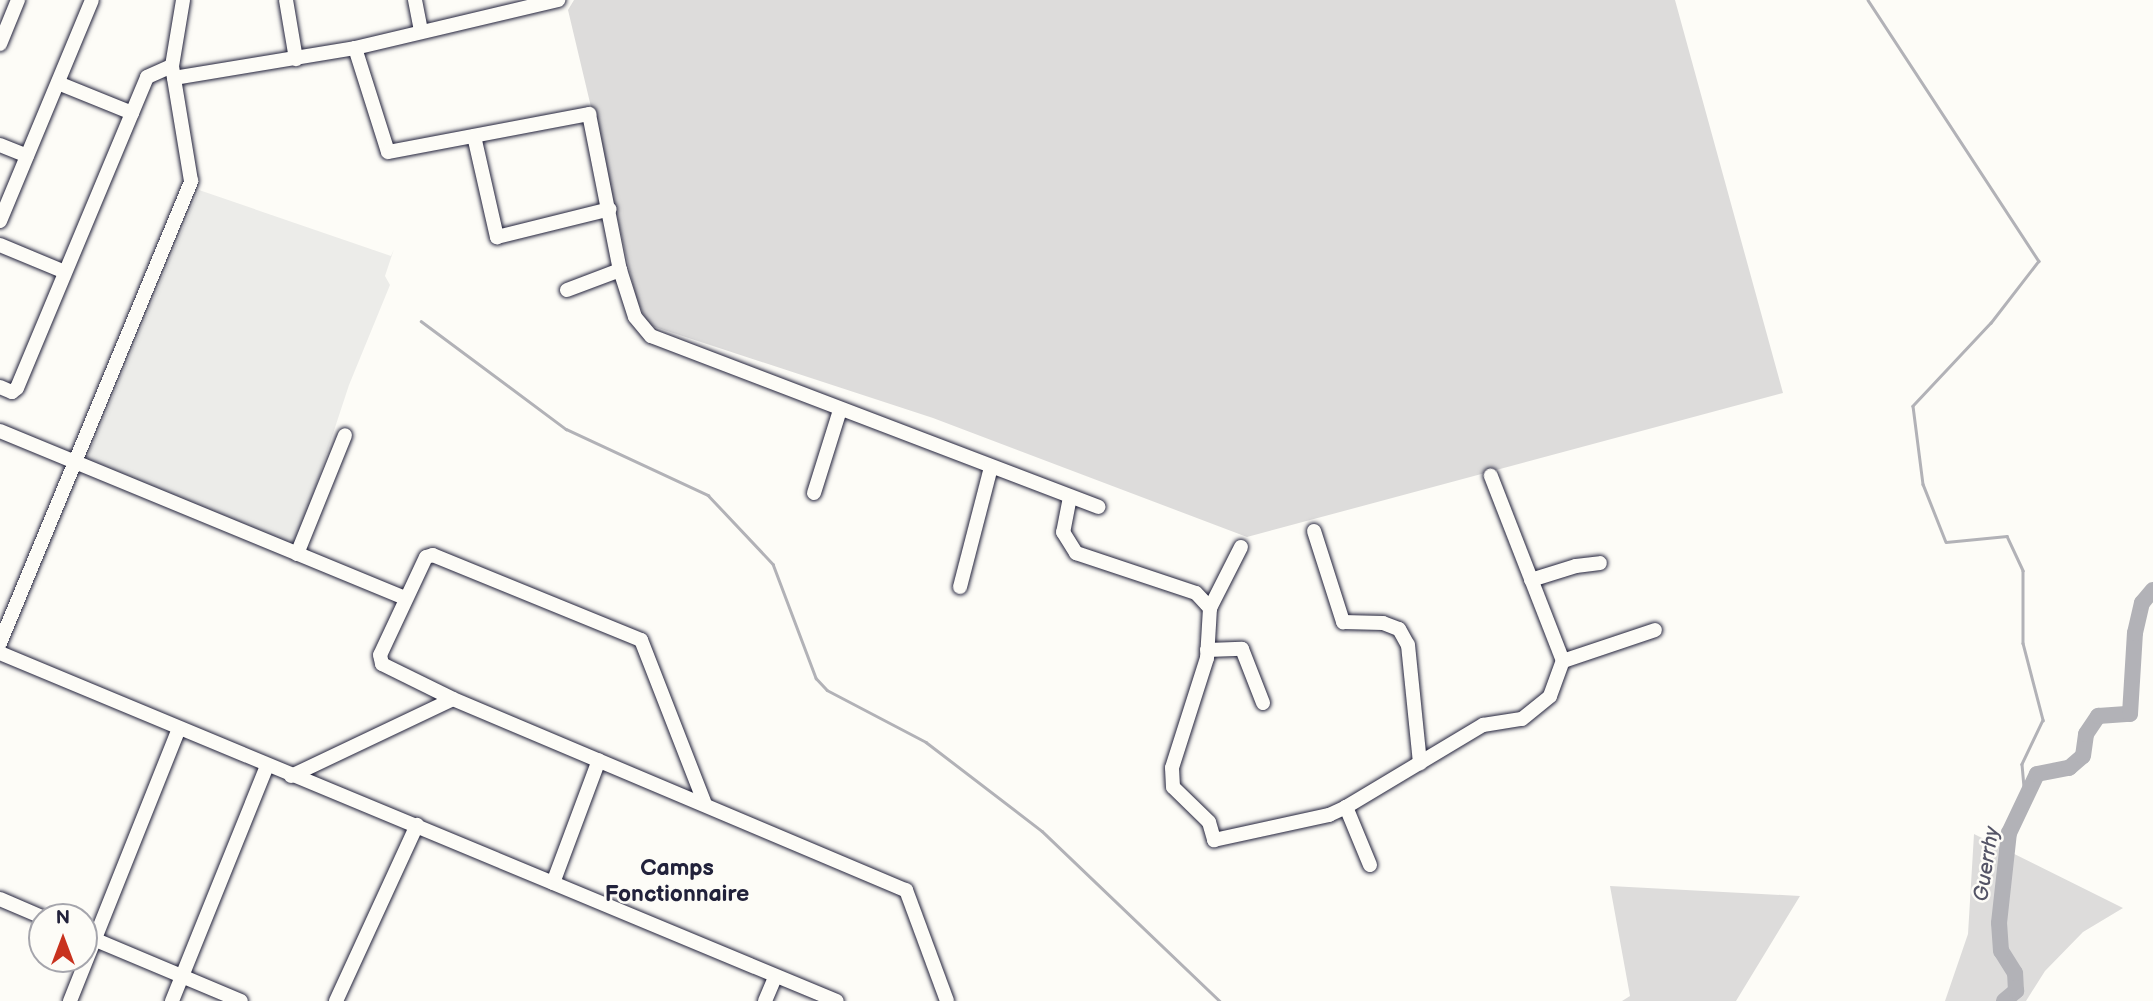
<!DOCTYPE html>
<html>
<head>
<meta charset="utf-8">
<style>
	body { margin:0 }
	#map { position:relative; width:2153px; height:1001px; overflow:hidden; background:#fdfcf7; font-family:"Balsamiq Sans",sans-serif }
	div>[style] { position:absolute }
	.built>* { inset:0; background:#ecece9 }
	.green>* { inset:0; background:#dddcdb }
	.stream>* { height:2.5px; margin:-1.25px; padding:0 1.25px; transform-origin:1.25px; border-radius:1.25px; background:#b2b2b7 }
	.river>* { height:16px; margin:-8px; padding:0 8px; transform-origin:8px; border-radius:8px; background:#b2b2b7 }
	.roads { filter:drop-shadow(0 0 2px #22223b) drop-shadow(0 0 2px #22223b) }
	.minor>* { height:14px; margin:-7px; padding:0 7px; transform-origin:7px; border-radius:7px; background:#fdfcf7 }
	span { translate:-50% -50%; white-space:nowrap; text-align:center; line-height:1.15; -webkit-text-stroke:5px #fdfcf7; paint-order:stroke }
	.water-label { font-size:21px; color:#545466; font-style:italic }
	.quarter-label { font-size:23px; color:#22223b; font-weight:700 }
	.north { position:absolute; left:28px; top:903px; width:70px; height:70px; box-sizing:border-box; background:#fdfcf7; border:2px solid #a5a5ac; border-radius:50%; rotate:0deg; font-size:19px; font-weight:700; line-height:28px; text-align:center; color:#22223b }
	.north::after { content:''; display:block; margin:auto; width:24px; height:32px; background:#c8321e; clip-path:polygon(50% 0,100% 100%,50% 72%,0 100%) }
</style>
</head>
<body>
<div id="map">
	<div class="built">
		<i style="clip-path:polygon(199px 190px,391px 256px,394px 249px,385px 276px,390px 285px,349px 385px,295px 549px,88px 465px,88px 456px)"></i>
	</div>
	<div class="green">
		<i style="clip-path:polygon(574px 0,1675px 0,1783px 393px,1247px 537px,933px 418px,649px 325px,637px 301px,568px 10px)"></i>
		<i style="clip-path:polygon(1974px 834px,2123px 908px,2083px 932px,2045px 971px,2026px 1001px,1945px 1001px,1968px 934px)"></i>
		<i style="clip-path:polygon(1610px 886px,1800px 896px,1736px 1001px,1622px 1001px,1630px 996px)"></i>
	</div>
	<div class="stream">
		<i style="left:1868px;top:0;width:312px;rotate:56.8deg"></i>
		<i style="left:2039px;top:261px;width:78px;rotate:127.7deg"></i>
		<i style="left:1991px;top:323px;width:114px;rotate:133.2deg"></i>
		<i style="left:1913px;top:406px;width:79px;rotate:82.7deg"></i>
		<i style="left:1923px;top:484px;width:62px;rotate:68.4deg"></i>
		<i style="left:1946px;top:542px;width:61px;rotate:-5.6deg"></i>
		<i style="left:2007px;top:536px;width:38px;rotate:65deg"></i>
		<i style="left:2023px;top:571px;width:72px;rotate:90deg"></i>
		<i style="left:2023px;top:643px;width:80px;rotate:75.4deg"></i>
		<i style="left:2043px;top:720px;width:49px;rotate:115.5deg"></i>
		<i style="left:2022px;top:764px;width:32px;rotate:85deg"></i>
		<i style="left:421px;top:321px;width:181px;rotate:36.7deg"></i>
		<i style="left:566px;top:429px;width:157px;rotate:24.9deg"></i>
		<i style="left:708px;top:495px;width:95px;rotate:46.7deg"></i>
		<i style="left:773px;top:564px;width:122px;rotate:69.3deg"></i>
		<i style="left:816px;top:678px;width:16px;rotate:47deg"></i>
		<i style="left:827px;top:690px;width:112px;rotate:27.7deg"></i>
		<i style="left:926px;top:742px;width:146px;rotate:37.5deg"></i>
		<i style="left:1042px;top:831px;width:246px;rotate:43.7deg"></i>
	</div>
	<div class="river">
		<i style="left:2004px;top:1001px;width:16px;rotate:-40deg"></i>
		<i style="left:2016px;top:991px;width:18px;rotate:-93deg"></i>
		<i style="left:2015px;top:973px;width:26px;rotate:-122deg"></i>
		<i style="left:2001px;top:951px;width:28px;rotate:-94deg"></i>
		<i style="left:1999px;top:923px;width:91px;rotate:-83.7deg"></i>
		<i style="left:2009px;top:833px;width:65px;rotate:-64.6deg"></i>
		<i style="left:2037px;top:774px;width:33px;rotate:-11deg"></i>
		<i style="left:2069px;top:768px;width:18px;rotate:-41deg"></i>
		<i style="left:2083px;top:756px;width:22px;rotate:-82deg"></i>
		<i style="left:2086px;top:734px;width:22px;rotate:-56deg"></i>
		<i style="left:2098px;top:716px;width:32px;rotate:-4deg"></i>
		<i style="left:2130px;top:714px;width:81px;rotate:-86.5deg"></i>
		<i style="left:2135px;top:633px;width:31px;rotate:-77deg"></i>
		<i style="left:2142px;top:603px;width:17px;rotate:-50deg"></i>
	</div>
	<div class="roads">
		<div class="minor">
			<i style="left:286px;top:0;width:60px;rotate:80.4deg"></i>
			<i style="left:415px;top:0;width:32px;rotate:79deg"></i>
			<i style="left:0;top:44px;width:48px;rotate:-67.8deg"></i>
			<i style="left:355px;top:48px;width:109px;rotate:72.4deg"></i>
			<i style="left:388px;top:152px;width:205px;rotate:-10.7deg"></i>
			<i style="left:589px;top:114px;width:159px;rotate:78.8deg"></i>
			<i style="left:620px;top:270px;width:49px;rotate:72.3deg"></i>
			<i style="left:635px;top:317px;width:25px;rotate:50deg"></i>
			<i style="left:651px;top:336px;width:479px;rotate:20.9deg"></i>
			<i style="left:174px;top:78px;width:183px;rotate:-9.4deg"></i>
			<i style="left:355px;top:48px;width:209px;rotate:-13.3deg"></i>
			<i style="left:58px;top:83px;width:80px;rotate:22.1deg"></i>
			<i style="left:474px;top:136px;width:104px;rotate:77.2deg"></i>
			<i style="left:497px;top:237px;width:116px;rotate:-13.9deg"></i>
			<i style="left:0;top:145px;width:29px;rotate:22deg"></i>
			<i style="left:0;top:221px;width:239px;rotate:-67.4deg"></i>
			<i style="left:0;top:245px;width:70px;rotate:22.6deg"></i>
			<i style="left:567px;top:290px;width:57px;rotate:-20.7deg"></i>
			<i style="left:0;top:387px;width:13px;rotate:23deg"></i>
			<i style="left:12px;top:392px;width:6px;rotate:-39deg"></i>
			<i style="left:17px;top:388px;width:337px;rotate:-67.3deg"></i>
			<i style="left:147px;top:77px;width:27px;rotate:-24deg"></i>
			<i style="left:0;top:431px;width:438px;rotate:22.4deg"></i>
			<i style="left:814px;top:493px;width:87px;rotate:-72.6deg"></i>
			<i style="left:1070px;top:497px;width:36px;rotate:101deg"></i>
			<i style="left:1063px;top:532px;width:25px;rotate:58deg"></i>
			<i style="left:1076px;top:553px;width:126px;rotate:18.4deg"></i>
			<i style="left:1196px;top:593px;width:21px;rotate:47deg"></i>
			<i style="left:1314px;top:531px;width:96px;rotate:72.3deg"></i>
			<i style="left:1343px;top:622px;width:40px;rotate:1.4deg"></i>
			<i style="left:1383px;top:623px;width:17px;rotate:21deg"></i>
			<i style="left:1399px;top:629px;width:18px;rotate:61deg"></i>
			<i style="left:1408px;top:645px;width:119px;rotate:84.2deg"></i>
			<i style="left:1241px;top:547px;width:68px;rotate:116.9deg"></i>
			<i style="left:1210px;top:608px;width:50px;rotate:93.4deg"></i>
			<i style="left:1207px;top:658px;width:115px;rotate:107.7deg"></i>
			<i style="left:1172px;top:768px;width:19px;rotate:87deg"></i>
			<i style="left:1173px;top:787px;width:50px;rotate:44.2deg"></i>
			<i style="left:1209px;top:822px;width:19px;rotate:74deg"></i>
			<i style="left:1214px;top:840px;width:118px;rotate:-12.3deg"></i>
			<i style="left:1329px;top:815px;width:19px;rotate:-25deg"></i>
			<i style="left:297px;top:554px;width:128px;rotate:-68deg"></i>
			<i style="left:1531px;top:580px;width:47px;rotate:-17.3deg"></i>
			<i style="left:1576px;top:566px;width:24px;rotate:-7deg"></i>
			<i style="left:960px;top:587px;width:124px;rotate:-75.5deg"></i>
			<i style="left:0;top:643px;width:500px;rotate:-67.5deg"></i>
			<i style="left:191px;top:181px;width:117px;rotate:-99.4deg"></i>
			<i style="left:172px;top:66px;width:67px;rotate:-80.5deg"></i>
			<i style="left:1207px;top:650px;width:35px;rotate:-2deg"></i>
			<i style="left:1242px;top:649px;width:58px;rotate:68.7deg"></i>
			<i style="left:0;top:653px;width:906px;rotate:22.58deg"></i>
			<i style="left:1563px;top:661px;width:97px;rotate:-18.6deg"></i>
			<i style="left:291px;top:776px;width:179px;rotate:-25.4deg"></i>
			<i style="left:705px;top:804px;width:176px;rotate:-111.3deg"></i>
			<i style="left:641px;top:640px;width:225px;rotate:-157.8deg"></i>
			<i style="left:433px;top:555px;width:7px;rotate:164deg"></i>
			<i style="left:426px;top:557px;width:108px;rotate:115.1deg"></i>
			<i style="left:380px;top:655px;width:9px;rotate:77deg"></i>
			<i style="left:382px;top:664px;width:79px;rotate:26.2deg"></i>
			<i style="left:453px;top:699px;width:492px;rotate:22.9deg"></i>
			<i style="left:906px;top:890px;width:118px;rotate:69.7deg"></i>
			<i style="left:1370px;top:865px;width:63px;rotate:-112.5deg"></i>
			<i style="left:1346px;top:807px;width:160px;rotate:-30.9deg"></i>
			<i style="left:1483px;top:725px;width:39px;rotate:-9deg"></i>
			<i style="left:1522px;top:719px;width:36px;rotate:-39deg"></i>
			<i style="left:1550px;top:696px;width:37px;rotate:-70deg"></i>
			<i style="left:1563px;top:661px;width:199px;rotate:-111.3deg"></i>
			<i style="left:553px;top:883px;width:131px;rotate:-69.5deg"></i>
			<i style="left:0;top:899px;width:46px;rotate:23.2deg"></i>
			<i style="left:84px;top:935px;width:170px;rotate:22.8deg"></i>
			<i style="left:70px;top:1001px;width:293px;rotate:-68.2deg"></i>
			<i style="left:172px;top:1001px;width:253px;rotate:-68deg"></i>
			<i style="left:336px;top:1001px;width:194px;rotate:-65.3deg"></i>
			<i style="left:765px;top:1001px;width:25px;rotate:-67deg"></i>
		</div>
	</div>
	<div class="water-label">
		<span style="left:1987px;top:864px;rotate:-81deg">Guerrhy</span>
	</div>
	<div class="quarter-label">
		<span style="left:677px;top:881px">Camps<br>Fonctionnaire</span>
	</div>
	<div class="north">N</div>
</div>
</body>
</html>
